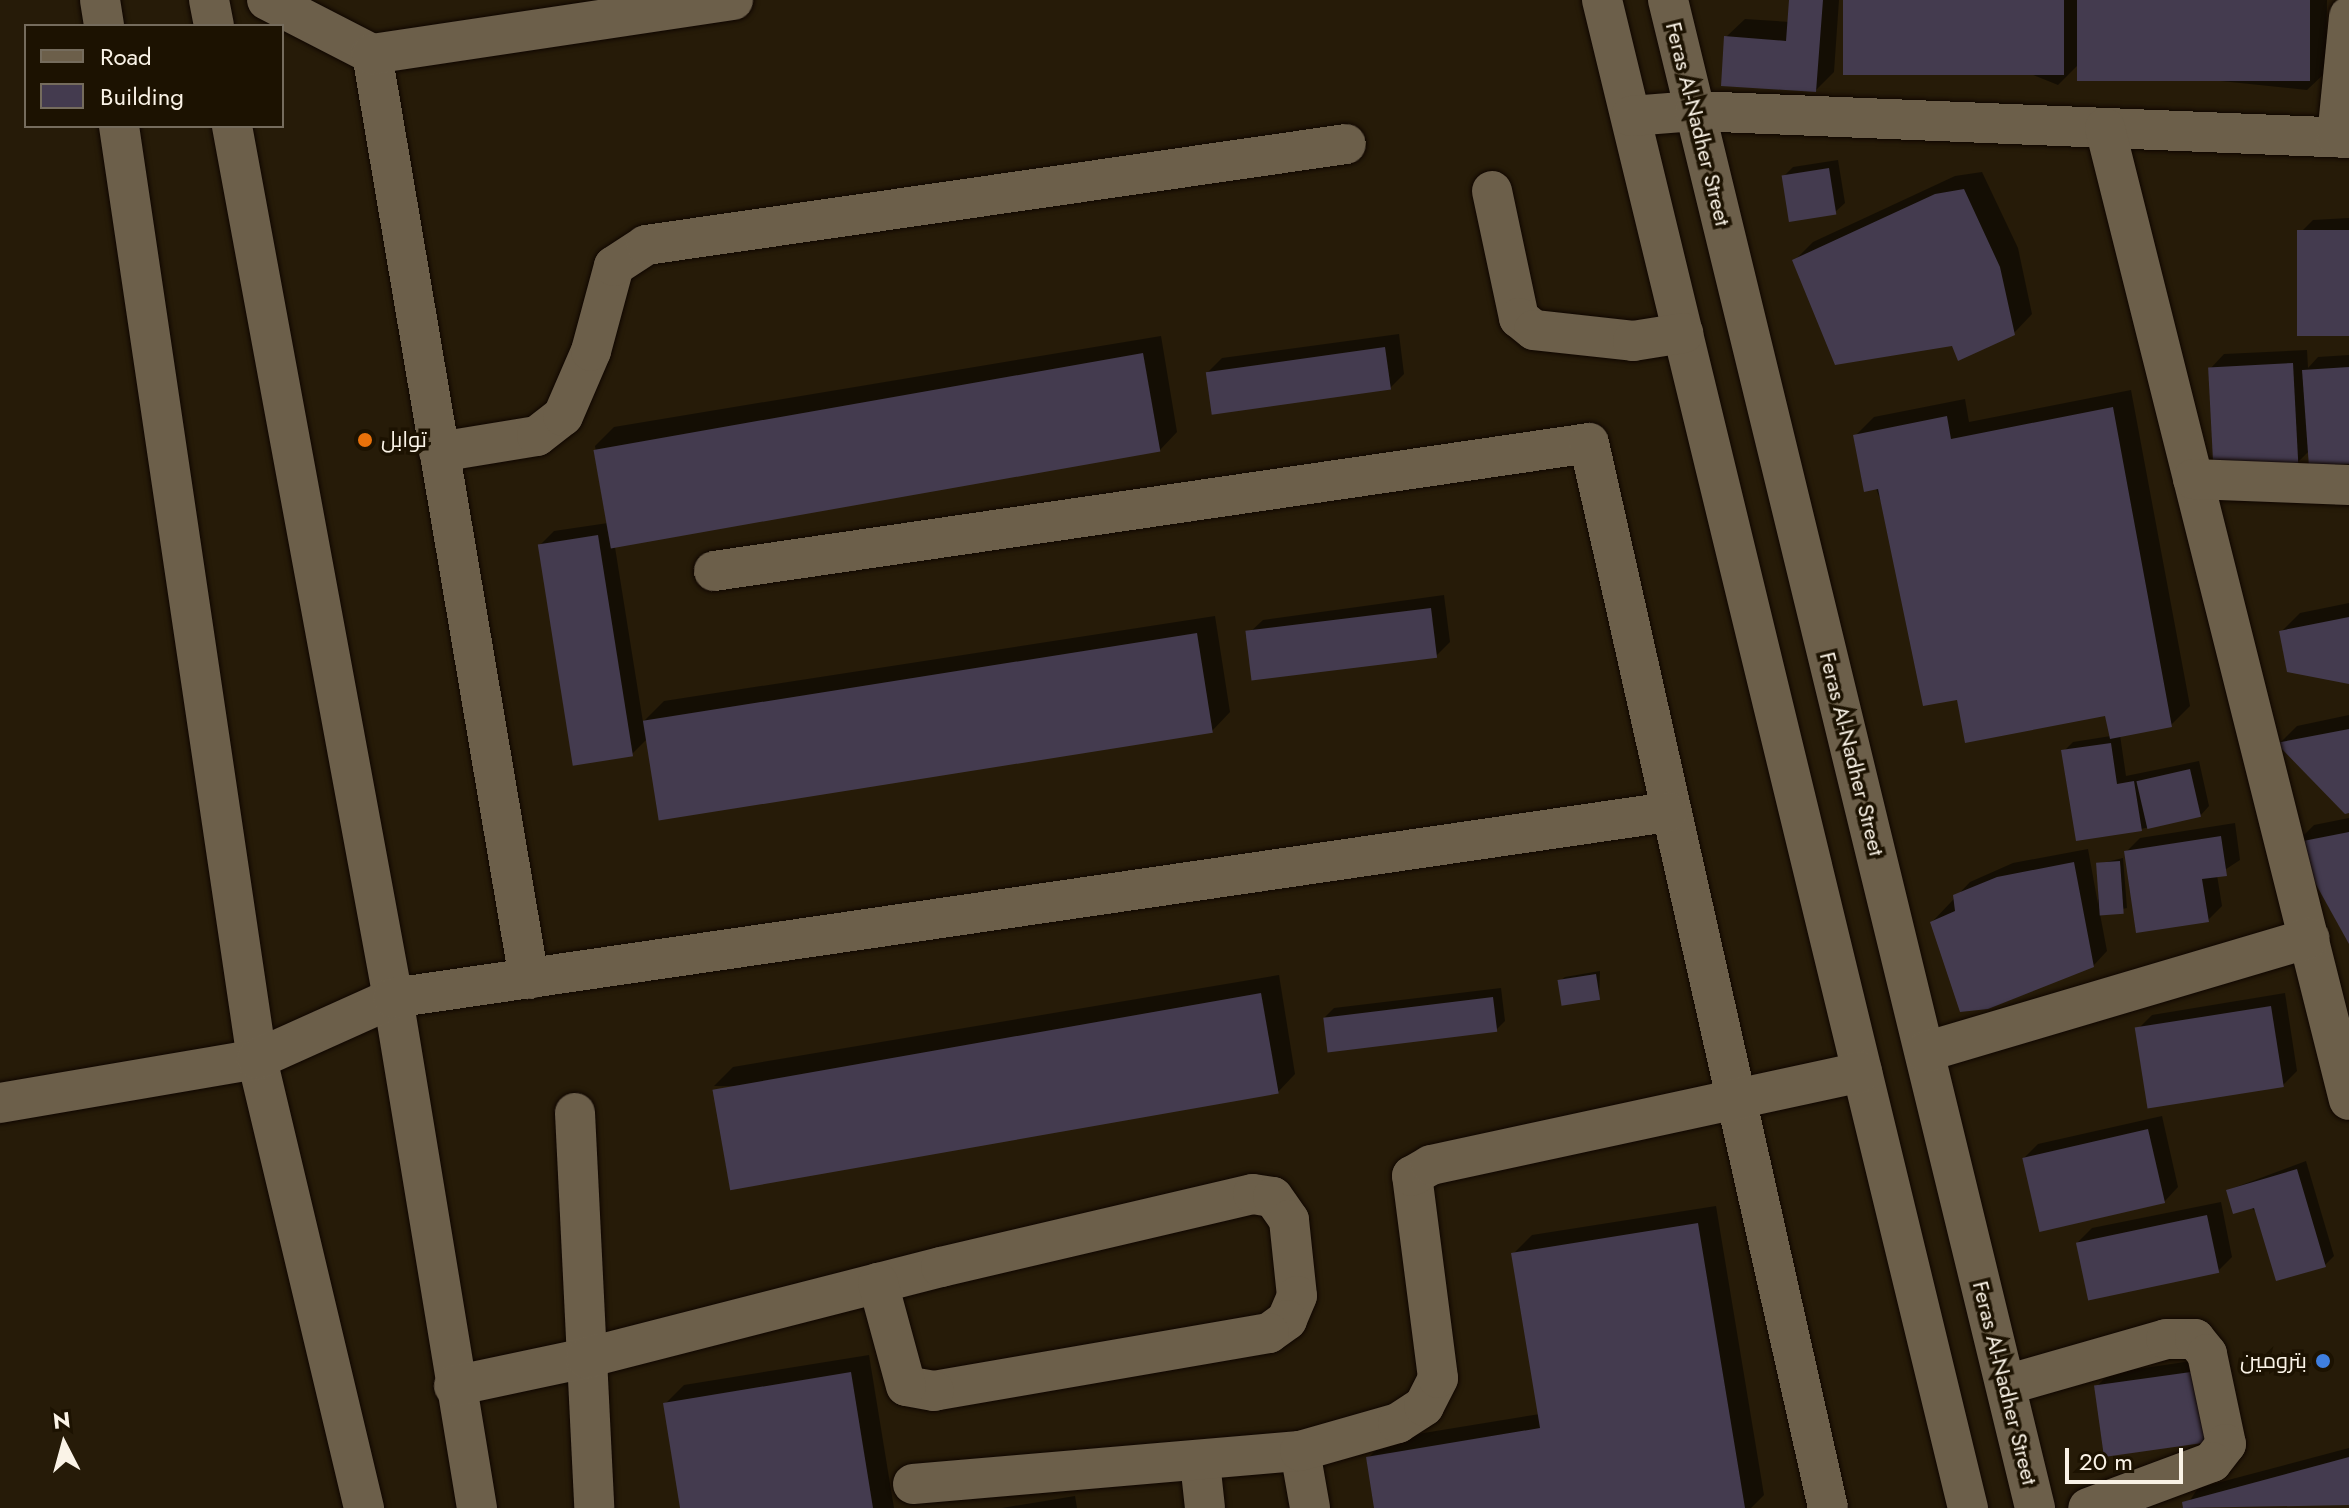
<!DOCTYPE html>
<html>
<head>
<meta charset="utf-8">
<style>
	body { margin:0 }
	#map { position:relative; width:2349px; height:1508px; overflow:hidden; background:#261b08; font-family:Jost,Cairo,sans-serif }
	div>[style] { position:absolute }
	.shadow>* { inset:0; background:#0007 }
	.building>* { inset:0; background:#443b4f; transform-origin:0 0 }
	.roads { filter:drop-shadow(0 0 2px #0f0600) drop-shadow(0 0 2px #0f0600) }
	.minor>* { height:40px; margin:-20px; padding:0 20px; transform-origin:20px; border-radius:20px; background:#6c5f4a }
	.dots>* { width:22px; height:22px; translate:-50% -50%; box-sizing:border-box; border:4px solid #1c1201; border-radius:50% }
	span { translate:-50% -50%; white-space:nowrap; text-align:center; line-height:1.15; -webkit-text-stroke:7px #1c1201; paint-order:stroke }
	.street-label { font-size:22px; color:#faf3e7 }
	.poi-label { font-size:22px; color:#faf3e7 }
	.left { translate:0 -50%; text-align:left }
	.right { translate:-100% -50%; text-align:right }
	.legend { position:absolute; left:24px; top:24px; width:260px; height:104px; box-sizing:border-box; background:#1c1201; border:2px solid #756c5d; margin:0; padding:10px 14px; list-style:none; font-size:24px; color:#faf3e7 }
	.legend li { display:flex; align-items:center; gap:16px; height:40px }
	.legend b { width:40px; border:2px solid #756c5d }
	.north { position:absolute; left:24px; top:1404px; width:80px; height:80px; -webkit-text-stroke:6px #1c1201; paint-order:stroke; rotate:354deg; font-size:22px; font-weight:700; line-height:32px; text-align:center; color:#faf3e7 }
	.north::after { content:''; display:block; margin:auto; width:28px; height:36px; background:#faf3e7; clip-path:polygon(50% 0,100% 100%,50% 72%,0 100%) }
	.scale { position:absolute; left:2065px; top:1448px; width:118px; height:36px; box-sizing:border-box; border:4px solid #faf3e7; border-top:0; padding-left:10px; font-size:24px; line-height:28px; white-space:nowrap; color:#faf3e7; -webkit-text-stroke:6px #1c1201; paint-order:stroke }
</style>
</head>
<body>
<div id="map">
	<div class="shadow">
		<i style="clip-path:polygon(1791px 0,1839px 0,1834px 72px,1816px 90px,1726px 37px,1745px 19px,1790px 22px)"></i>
		<i style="clip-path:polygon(1845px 0,2327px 0,2326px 72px,2307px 90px,2077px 66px,2058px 85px)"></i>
		<i style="clip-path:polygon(1838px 160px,1845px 203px,1835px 212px,1784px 176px,1793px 167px)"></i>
		<i style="clip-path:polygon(1982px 172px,2018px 248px,2032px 314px,2014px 333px,1953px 344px,1794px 261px,1813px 242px,1955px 176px)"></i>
		<i style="clip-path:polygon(2349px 218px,2349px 334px,2299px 234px,2313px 220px)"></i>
		<i style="clip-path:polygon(1399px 334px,1404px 374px,1390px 388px,1208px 372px,1222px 358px)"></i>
		<i style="clip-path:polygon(1161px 336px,1177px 432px,1159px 451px,614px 541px,643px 722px,664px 701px,1215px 616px,1230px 712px,1212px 731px,648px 738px,632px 754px,540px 545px,554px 531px,608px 523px,595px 446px,614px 427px)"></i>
		<i style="clip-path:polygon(2307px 350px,2308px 368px,2318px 357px,2349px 355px,2349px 462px,2310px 450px,2298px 462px,2210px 369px,2224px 354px)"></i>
		<i style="clip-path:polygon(2131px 390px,2190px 706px,2171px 725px,2120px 735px,2126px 776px,2199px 761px,2209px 806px,2200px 816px,2141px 829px,2064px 751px,2073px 742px,2111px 736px,2106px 713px,1959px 697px,1855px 436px,1874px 417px,1965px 399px,1969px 422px)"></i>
		<i style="clip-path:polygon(1444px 595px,1450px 642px,1436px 656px,1248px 634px,1263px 620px)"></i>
		<i style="clip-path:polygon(2349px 603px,2349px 682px,2281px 632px,2300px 613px)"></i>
		<i style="clip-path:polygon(2349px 715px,2349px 811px,2279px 744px,2297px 726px)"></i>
		<i style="clip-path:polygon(2349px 818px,2349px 940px,2296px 843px,2314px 825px)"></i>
		<i style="clip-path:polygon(2235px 823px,2240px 860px,2217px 875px,2222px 906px,2208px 920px,2126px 852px,2140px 838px)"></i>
		<i style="clip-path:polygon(2088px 849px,2098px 904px,2098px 864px,2123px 858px,2127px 908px,2100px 914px,2107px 951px,2093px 966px,1932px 922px,1970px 882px,2013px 863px)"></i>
		<i style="clip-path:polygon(1600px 971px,1599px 998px,1560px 981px,1565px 977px)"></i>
		<i style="clip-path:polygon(1279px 975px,1295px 1074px,1277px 1093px,714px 1086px,733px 1067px)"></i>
		<i style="clip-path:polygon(1501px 988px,1505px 1021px,1496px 1030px,1325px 1017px,1334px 1008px)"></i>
		<i style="clip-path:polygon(2285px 993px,2297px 1071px,2283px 1085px,2138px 1029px,2152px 1015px)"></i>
		<i style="clip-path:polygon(2162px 1116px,2178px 1187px,2164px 1202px,2024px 1158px,2038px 1144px)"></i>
		<i style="clip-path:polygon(2306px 1161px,2334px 1256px,2325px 1265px,2228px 1190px)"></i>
		<i style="clip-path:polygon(2221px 1202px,2232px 1257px,2218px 1271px,2078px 1242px,2092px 1228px)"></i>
		<i style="clip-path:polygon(1716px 1206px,1764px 1495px,1751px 1508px,1376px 1508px,1368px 1458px,1387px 1439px,1540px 1414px,1513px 1254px,1532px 1235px)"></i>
		<i style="clip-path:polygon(869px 1355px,894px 1508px,682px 1508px,665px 1404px,684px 1385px)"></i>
		<i style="clip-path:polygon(2212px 1358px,2207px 1440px,2096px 1387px,2110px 1373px)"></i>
		<i style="clip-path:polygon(2349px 1448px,2349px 1503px,2185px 1508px,2198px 1488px)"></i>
		<i style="clip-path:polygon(1075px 1496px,1077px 1508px,1002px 1508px)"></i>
	</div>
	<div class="building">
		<i style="clip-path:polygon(1789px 0,1823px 0,1816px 92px,1721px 86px,1724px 36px,1786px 41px)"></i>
		<i style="left:1843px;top:0;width:221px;height:75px"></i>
		<i style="left:2077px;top:0;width:233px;height:81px"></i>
		<i style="left:1829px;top:168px;width:47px;height:48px;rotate:81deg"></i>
		<i style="clip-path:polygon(1964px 189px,2000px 267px,2015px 335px,1958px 361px,1952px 346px,1835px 365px,1792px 260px,1935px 194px)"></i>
		<i style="left:2349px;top:230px;width:106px;height:52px;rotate:90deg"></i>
		<i style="left:1385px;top:347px;width:43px;height:181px;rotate:82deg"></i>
		<i style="left:1143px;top:353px;width:100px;height:558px;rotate:80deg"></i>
		<i style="left:2293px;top:363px;width:101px;height:85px;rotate:87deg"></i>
		<i style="clip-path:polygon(2349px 367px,2349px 464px,2309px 467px,2302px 370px)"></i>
		<i style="clip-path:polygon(2113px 407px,2172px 727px,2110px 739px,2105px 716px,1965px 743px,1957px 700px,1923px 706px,1878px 489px,1864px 492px,1853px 435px,1947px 416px,1951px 439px)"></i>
		<i style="left:598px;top:535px;width:224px;height:61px;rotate:81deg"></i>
		<i style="left:1431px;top:608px;width:50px;height:187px;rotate:83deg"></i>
		<i style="clip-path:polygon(2349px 617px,2349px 684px,2287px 672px,2279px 631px)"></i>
		<i style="left:1197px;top:633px;width:101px;height:561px;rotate:81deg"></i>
		<i style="clip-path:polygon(2349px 729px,2349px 813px,2345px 814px,2276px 743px)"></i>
		<i style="clip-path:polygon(2111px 743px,2117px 784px,2134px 781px,2142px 831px,2076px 841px,2061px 750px)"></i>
		<i style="left:2190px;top:769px;width:49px;height:55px;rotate:77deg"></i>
		<i style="clip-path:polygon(2349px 832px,2349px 944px,2293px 843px)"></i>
		<i style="clip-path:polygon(2221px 836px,2227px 876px,2202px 879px,2209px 922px,2136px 933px,2124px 851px)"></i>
		<i style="left:2120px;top:861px;width:53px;height:24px;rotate:86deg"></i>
		<i style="clip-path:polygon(2074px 862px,2094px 967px,1988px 1009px,1960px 1012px,1930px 922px,1955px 911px,1953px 895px,1997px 877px)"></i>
		<i style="left:1596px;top:974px;width:26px;height:39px;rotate:81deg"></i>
		<i style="left:1261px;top:993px;width:102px;height:557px;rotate:80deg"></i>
		<i style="left:1493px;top:997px;width:35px;height:171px;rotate:83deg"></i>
		<i style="left:2271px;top:1006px;width:82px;height:138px;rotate:81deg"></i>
		<i style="left:2148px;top:1129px;width:76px;height:129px;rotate:77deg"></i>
		<i style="clip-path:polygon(2297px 1169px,2326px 1267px,2276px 1281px,2254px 1208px,2233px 1214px,2226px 1190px)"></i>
		<i style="left:2207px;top:1215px;width:59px;height:134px;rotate:78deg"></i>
		<i style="clip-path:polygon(1698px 1223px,1745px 1508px,1374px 1508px,1366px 1457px,1540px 1428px,1511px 1253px)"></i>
		<i style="left:2198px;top:1371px;width:72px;height:105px;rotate:82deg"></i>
		<i style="clip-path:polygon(851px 1372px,873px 1508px,680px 1508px,663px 1403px)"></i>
		<i style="clip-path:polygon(2349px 1457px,2349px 1505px,2183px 1508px,2182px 1502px)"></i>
	</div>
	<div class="roads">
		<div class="minor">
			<i style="left:100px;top:0;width:26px;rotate:81deg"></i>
			<i style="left:209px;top:0;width:26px;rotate:79deg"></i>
			<i style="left:267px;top:0;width:118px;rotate:27.2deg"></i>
			<i style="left:1602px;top:0;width:1552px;rotate:76.36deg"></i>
			<i style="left:1668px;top:0;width:1552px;rotate:76.32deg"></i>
			<i style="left:1631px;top:116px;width:64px;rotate:-4.5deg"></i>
			<i style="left:1695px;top:111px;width:655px;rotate:2.36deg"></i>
			<i style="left:119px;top:126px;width:943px;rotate:81.59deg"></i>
			<i style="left:257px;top:1059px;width:462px;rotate:76.6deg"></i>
			<i style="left:232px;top:126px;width:887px;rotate:79.54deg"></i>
			<i style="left:393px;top:998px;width:517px;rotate:80.65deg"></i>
			<i style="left:2105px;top:128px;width:1002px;rotate:75.91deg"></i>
			<i style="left:2337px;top:137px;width:121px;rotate:-84.3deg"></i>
			<i style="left:1492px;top:191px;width:130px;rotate:78deg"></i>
			<i style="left:1519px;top:318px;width:19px;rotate:39deg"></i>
			<i style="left:1534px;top:330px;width:100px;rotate:6.3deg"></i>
			<i style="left:1633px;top:341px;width:51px;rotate:-9.1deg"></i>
			<i style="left:439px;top:452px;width:99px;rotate:-9.3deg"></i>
			<i style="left:537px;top:436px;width:33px;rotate:-38deg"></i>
			<i style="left:563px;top:416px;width:71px;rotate:-66.7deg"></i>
			<i style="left:591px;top:351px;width:88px;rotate:-74.9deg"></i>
			<i style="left:614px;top:266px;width:38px;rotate:-33deg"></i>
			<i style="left:646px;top:245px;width:707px;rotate:-8.21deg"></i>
			<i style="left:2193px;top:479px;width:156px;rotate:2.2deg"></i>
			<i style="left:714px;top:571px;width:884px;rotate:-8.32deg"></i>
			<i style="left:1589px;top:443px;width:1091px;rotate:77.35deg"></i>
			<i style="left:529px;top:979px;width:938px;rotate:-99.63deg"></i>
			<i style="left:372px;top:54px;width:365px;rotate:-8.5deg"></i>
			<i style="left:1925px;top:1052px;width:401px;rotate:-16.5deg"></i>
			<i style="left:0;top:1103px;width:261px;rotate:-9.7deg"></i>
			<i style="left:257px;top:1059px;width:149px;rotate:-24.2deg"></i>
			<i style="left:393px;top:998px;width:1288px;rotate:-8.3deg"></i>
			<i style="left:575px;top:1113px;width:395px;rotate:87.2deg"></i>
			<i style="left:2006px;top:1385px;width:166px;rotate:-16deg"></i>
			<i style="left:2166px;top:1339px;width:29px"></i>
			<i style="left:2195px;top:1339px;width:19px;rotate:51deg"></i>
			<i style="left:2207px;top:1354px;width:92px;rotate:78.1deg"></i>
			<i style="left:2226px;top:1444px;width:23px;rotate:128deg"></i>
			<i style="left:2212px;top:1462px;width:132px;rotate:159.6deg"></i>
			<i style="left:454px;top:1386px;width:135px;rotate:-12deg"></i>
			<i style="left:586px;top:1358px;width:366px;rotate:-14.4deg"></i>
			<i style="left:941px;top:1267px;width:320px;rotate:-13.2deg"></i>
			<i style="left:1253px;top:1194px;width:20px;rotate:9deg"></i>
			<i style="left:1273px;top:1197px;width:28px;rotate:55deg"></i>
			<i style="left:1289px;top:1220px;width:76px;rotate:84deg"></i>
			<i style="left:1297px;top:1296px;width:26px;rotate:113deg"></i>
			<i style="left:1287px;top:1320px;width:22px;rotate:144deg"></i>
			<i style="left:1269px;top:1333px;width:340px;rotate:170.2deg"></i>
			<i style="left:934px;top:1391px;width:28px;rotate:-170deg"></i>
			<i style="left:906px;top:1386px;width:107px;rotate:-105.2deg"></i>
			<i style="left:1300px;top:1451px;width:58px;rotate:80deg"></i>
			<i style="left:1200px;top:1462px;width:46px;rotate:83.8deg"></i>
			<i style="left:913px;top:1484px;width:388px;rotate:-4.9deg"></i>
			<i style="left:1300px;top:1451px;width:102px;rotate:-15.9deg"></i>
			<i style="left:1398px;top:1423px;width:31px;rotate:-33deg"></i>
			<i style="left:1424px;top:1406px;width:31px;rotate:-63deg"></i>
			<i style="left:1438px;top:1378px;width:204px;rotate:-97.3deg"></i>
			<i style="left:1412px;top:1176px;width:22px;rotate:-30deg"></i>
			<i style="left:1431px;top:1165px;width:441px;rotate:-12.2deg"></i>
		</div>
	</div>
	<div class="dots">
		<i style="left:365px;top:440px;background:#e8710a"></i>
		<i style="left:2323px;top:1361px;background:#3f7fe0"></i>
	</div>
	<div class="street-label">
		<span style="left:1698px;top:124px;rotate:76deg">Feras Al-Nadher Street</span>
		<span style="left:1852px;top:754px;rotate:76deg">Feras Al-Nadher Street</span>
		<span style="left:2005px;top:1383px;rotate:76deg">Feras Al-Nadher Street</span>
	</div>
	<div class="poi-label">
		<span class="left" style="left:381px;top:440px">توابل</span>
		<span class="right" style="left:2307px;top:1361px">بترومين</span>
	</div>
	<ul class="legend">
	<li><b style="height:10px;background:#6c5f4a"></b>Road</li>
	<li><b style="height:22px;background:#443b4f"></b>Building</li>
	</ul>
	<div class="north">N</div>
	<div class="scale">20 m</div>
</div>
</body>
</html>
